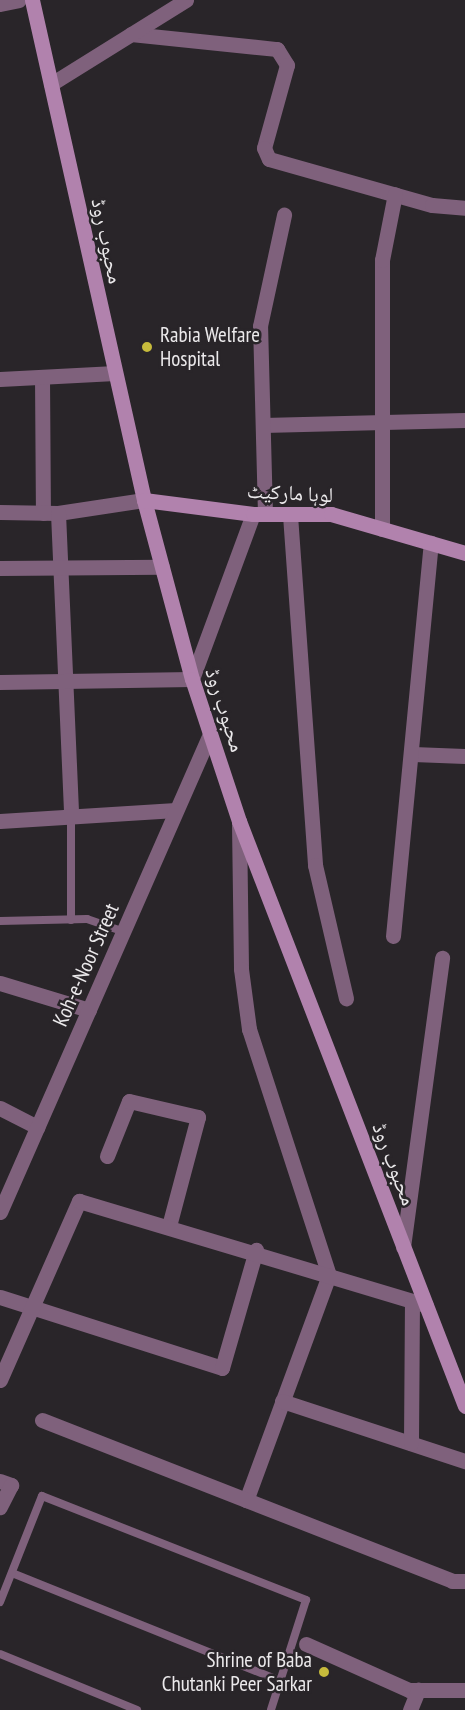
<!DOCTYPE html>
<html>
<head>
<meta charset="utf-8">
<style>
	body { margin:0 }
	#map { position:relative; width:465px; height:1710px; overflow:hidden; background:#292529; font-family:"PT Sans Narrow","Noto Naskh Arabic",sans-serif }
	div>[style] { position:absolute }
	.lane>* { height:8px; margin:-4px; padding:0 4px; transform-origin:4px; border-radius:4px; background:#7f617c }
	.street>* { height:15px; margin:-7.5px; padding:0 7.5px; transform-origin:7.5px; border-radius:7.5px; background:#7f617c }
	.secondary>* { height:15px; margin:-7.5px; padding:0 7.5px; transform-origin:7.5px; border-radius:7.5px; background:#b182ad }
	.dots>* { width:16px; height:16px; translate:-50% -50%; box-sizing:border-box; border:3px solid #292529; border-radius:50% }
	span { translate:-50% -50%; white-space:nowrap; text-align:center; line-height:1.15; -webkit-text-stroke:5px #292529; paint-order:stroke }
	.street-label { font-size:21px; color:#ebe9eb }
	.poi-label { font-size:21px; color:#ebe9eb }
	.left { translate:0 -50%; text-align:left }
	.right { translate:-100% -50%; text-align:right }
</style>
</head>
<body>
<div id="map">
	<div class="lane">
		<i style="left:71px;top:815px;width:105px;rotate:90deg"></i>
		<i style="left:0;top:921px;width:87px;rotate:-1.3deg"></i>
		<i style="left:87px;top:919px;width:39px;rotate:19deg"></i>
		<i style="left:12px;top:1573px;width:290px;rotate:21.9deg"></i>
		<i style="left:0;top:1602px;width:114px;rotate:-68.4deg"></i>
		<i style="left:42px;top:1496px;width:284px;rotate:21.5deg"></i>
		<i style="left:306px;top:1600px;width:115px;rotate:107.7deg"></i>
		<i style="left:0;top:1654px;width:148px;rotate:22.2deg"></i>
	</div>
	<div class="street">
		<i style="left:0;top:4px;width:19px;rotate:-12deg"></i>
		<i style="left:131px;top:34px;width:147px;rotate:5.9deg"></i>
		<i style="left:277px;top:49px;width:19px;rotate:58deg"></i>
		<i style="left:287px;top:65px;width:86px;rotate:105.5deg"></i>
		<i style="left:264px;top:148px;width:12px;rotate:66deg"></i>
		<i style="left:269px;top:159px;width:169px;rotate:15.8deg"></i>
		<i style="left:432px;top:205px;width:33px;rotate:5deg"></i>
		<i style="left:51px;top:84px;width:159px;rotate:-31.9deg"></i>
		<i style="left:42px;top:377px;width:136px;rotate:89.6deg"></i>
		<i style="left:0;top:379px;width:115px;rotate:-3deg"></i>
		<i style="left:263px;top:425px;width:202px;rotate:-1.4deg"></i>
		<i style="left:0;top:512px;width:58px;rotate:1deg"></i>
		<i style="left:58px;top:513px;width:87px;rotate:-8.6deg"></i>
		<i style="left:58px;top:513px;width:302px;rotate:87.5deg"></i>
		<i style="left:265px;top:514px;width:188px;rotate:-91.5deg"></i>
		<i style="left:260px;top:326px;width:114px;rotate:-77.8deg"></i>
		<i style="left:290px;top:515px;width:351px;rotate:85.9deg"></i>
		<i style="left:315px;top:865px;width:137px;rotate:76.9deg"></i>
		<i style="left:382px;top:529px;width:269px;rotate:-90deg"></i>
		<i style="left:382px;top:260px;width:67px;rotate:-78.9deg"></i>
		<i style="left:0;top:568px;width:162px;rotate:-0.4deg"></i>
		<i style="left:0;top:682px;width:192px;rotate:-0.9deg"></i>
		<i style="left:192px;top:679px;width:176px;rotate:-69.7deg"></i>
		<i style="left:413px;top:754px;width:52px;rotate:2.2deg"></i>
		<i style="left:0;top:821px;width:176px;rotate:-3.6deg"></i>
		<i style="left:239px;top:824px;width:145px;rotate:89.2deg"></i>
		<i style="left:241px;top:969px;width:61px;rotate:82.4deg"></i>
		<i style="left:249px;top:1029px;width:259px;rotate:72deg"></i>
		<i style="left:329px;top:1275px;width:240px;rotate:110.2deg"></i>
		<i style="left:393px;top:936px;width:395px;rotate:-84.5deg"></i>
		<i style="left:0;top:983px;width:93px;rotate:16.9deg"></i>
		<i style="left:0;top:1108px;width:42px;rotate:27.2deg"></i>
		<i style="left:107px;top:1156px;width:59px;rotate:-68.2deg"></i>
		<i style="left:129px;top:1101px;width:71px;rotate:13.1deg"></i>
		<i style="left:198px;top:1117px;width:113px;rotate:104.9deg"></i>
		<i style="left:0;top:1212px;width:522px;rotate:-66.28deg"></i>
		<i style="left:403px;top:1247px;width:292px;rotate:-82.3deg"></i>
		<i style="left:0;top:1297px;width:233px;rotate:17.7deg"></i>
		<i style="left:222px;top:1368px;width:123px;rotate:-73.9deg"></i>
		<i style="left:0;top:1380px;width:196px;rotate:-66.2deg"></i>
		<i style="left:79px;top:1201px;width:362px;rotate:16.7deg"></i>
		<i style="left:282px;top:1401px;width:193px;rotate:18.2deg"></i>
		<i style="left:42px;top:1420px;width:440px;rotate:21.4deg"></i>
		<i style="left:452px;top:1581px;width:13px"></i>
		<i style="left:411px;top:1443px;width:142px;rotate:-89.6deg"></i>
		<i style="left:0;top:1481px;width:12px;rotate:20deg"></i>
		<i style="left:11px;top:1485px;width:25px;rotate:117deg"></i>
		<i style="left:306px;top:1644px;width:113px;rotate:24.1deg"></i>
		<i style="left:409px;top:1690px;width:56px"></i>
		<i style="left:410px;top:1710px;width:22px;rotate:-68deg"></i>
	</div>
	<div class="secondary">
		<i style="left:32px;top:0;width:512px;rotate:77.37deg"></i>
		<i style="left:144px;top:500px;width:185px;rotate:75deg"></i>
		<i style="left:192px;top:679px;width:150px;rotate:71.7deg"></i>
		<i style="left:239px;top:821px;width:627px;rotate:68.88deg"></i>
		<i style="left:144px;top:500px;width:110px;rotate:7.3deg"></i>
		<i style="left:253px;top:514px;width:78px"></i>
		<i style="left:331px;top:514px;width:140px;rotate:16.2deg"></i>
	</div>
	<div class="dots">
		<i style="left:147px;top:347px;background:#c7bb3c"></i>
		<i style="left:324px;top:1672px;background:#c7bb3c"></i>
	</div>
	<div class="street-label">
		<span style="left:107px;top:241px;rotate:78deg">محبوب روڈ</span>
		<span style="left:290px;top:493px;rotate:3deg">لوہا مارکیٹ</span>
		<span style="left:225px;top:710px;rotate:72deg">محبوب روڈ</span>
		<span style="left:86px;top:965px;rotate:-66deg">Koh-e-Noor Street</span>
		<span style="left:394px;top:1164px;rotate:69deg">محبوب روڈ</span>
	</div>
	<div class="poi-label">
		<span class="left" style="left:160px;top:347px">Rabia Welfare<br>Hospital</span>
		<span class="right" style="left:312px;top:1672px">Shrine of Baba<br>Chutanki Peer Sarkar</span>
	</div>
</div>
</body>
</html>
